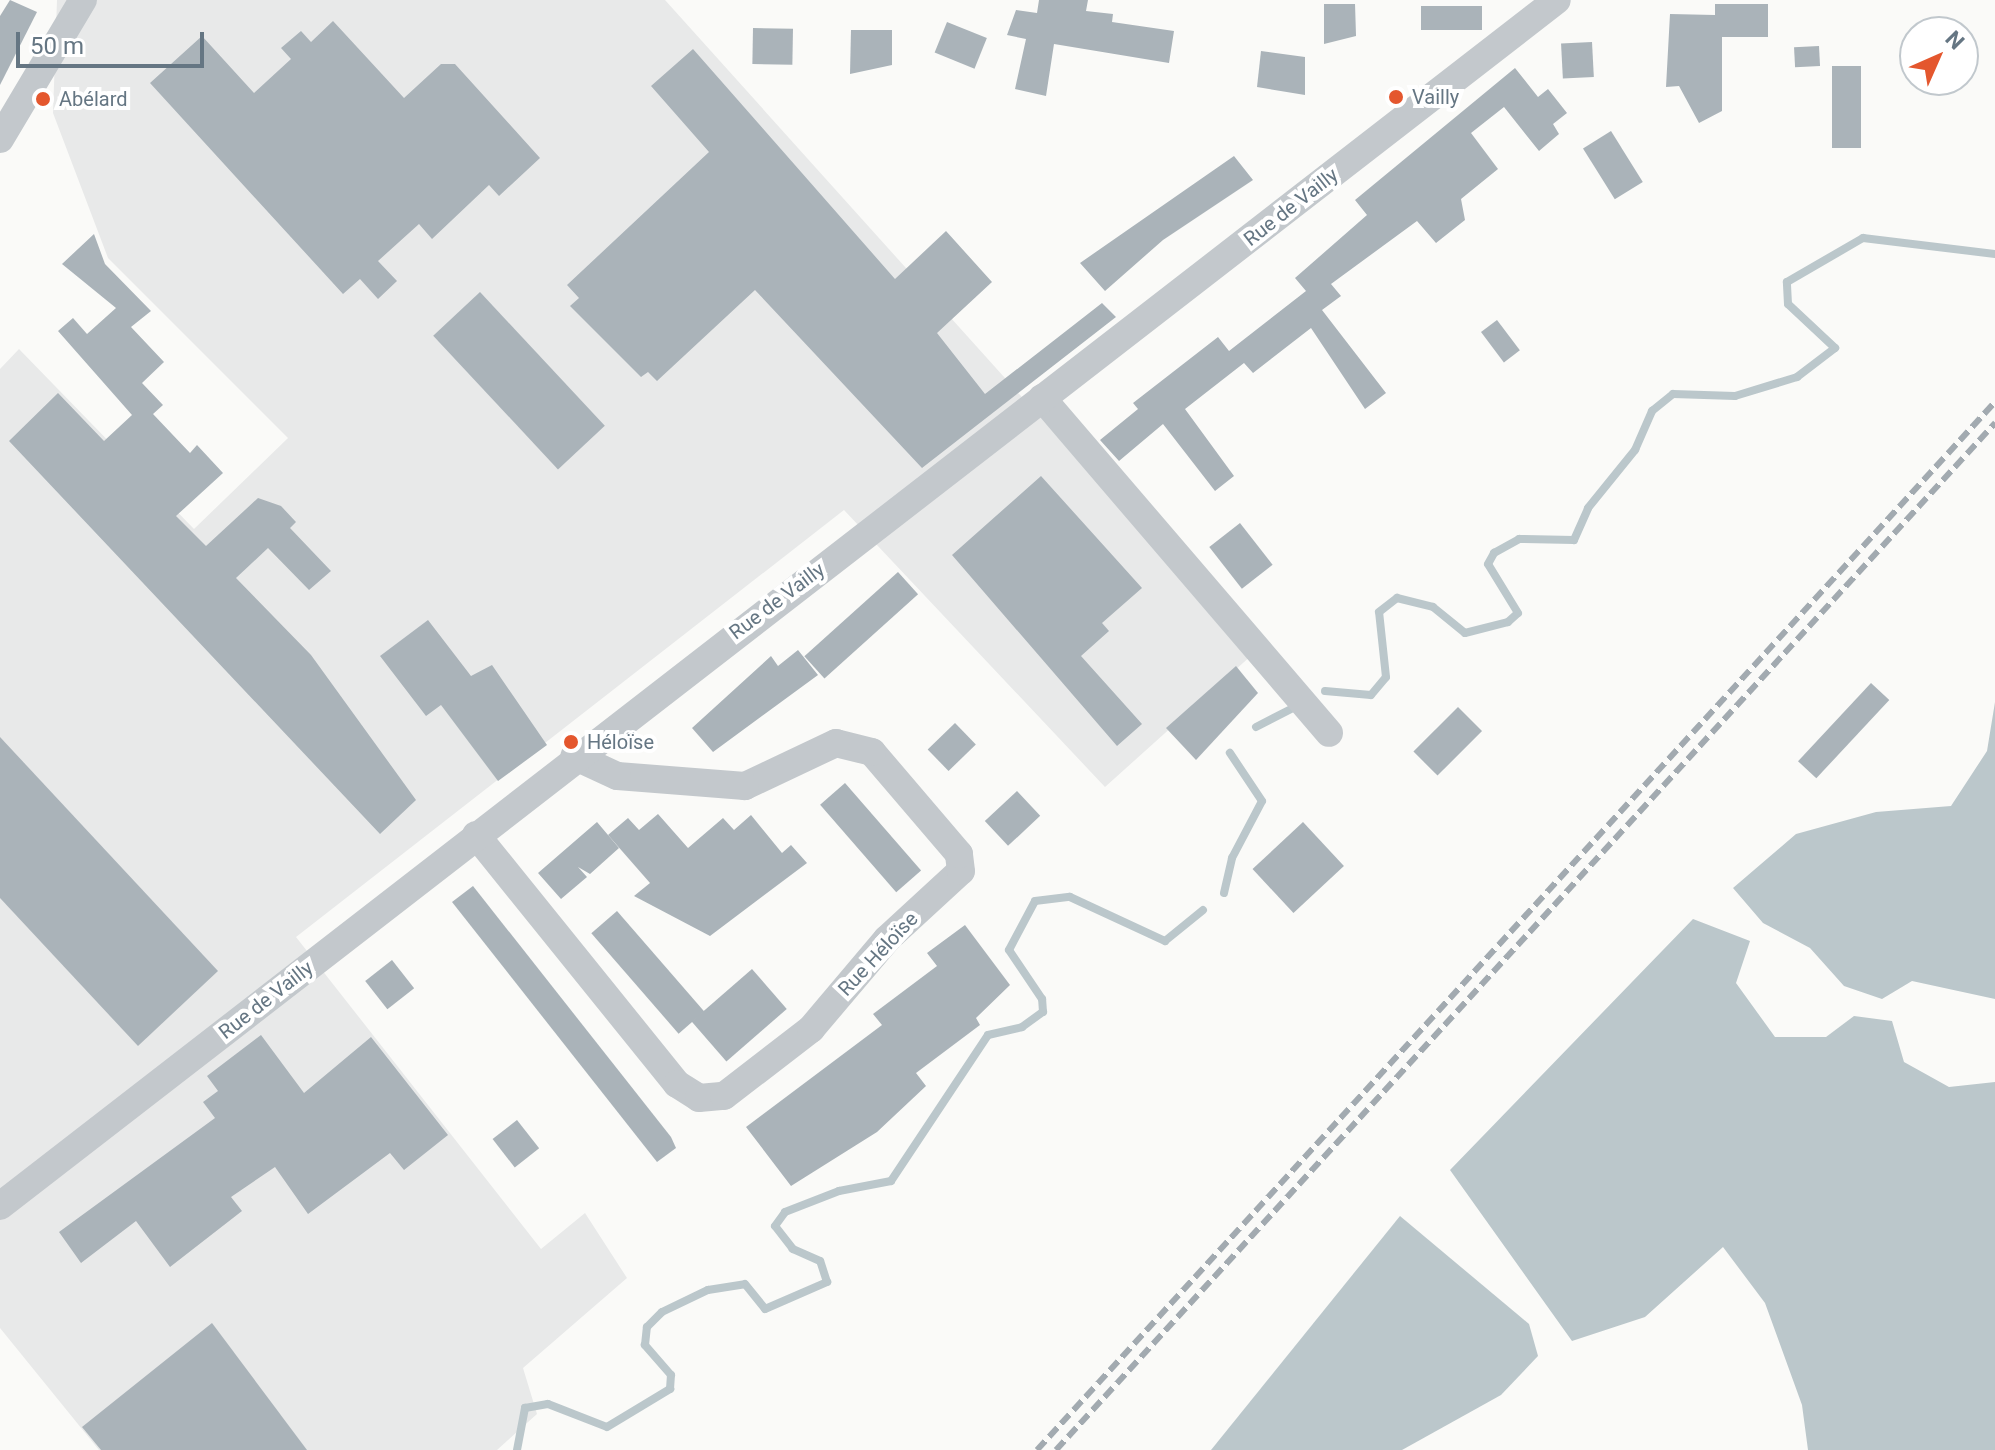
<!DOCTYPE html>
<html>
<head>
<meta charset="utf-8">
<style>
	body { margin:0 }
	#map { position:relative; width:1995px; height:1450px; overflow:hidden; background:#fafaf8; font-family:Roboto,sans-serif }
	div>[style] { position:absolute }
	.built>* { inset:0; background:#e8e9e9 }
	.water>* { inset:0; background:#bbc7cb }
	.stream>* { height:8px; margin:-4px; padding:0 4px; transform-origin:4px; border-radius:4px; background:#bbc7cb }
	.building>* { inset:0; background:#aab3b9; transform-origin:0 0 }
	.minor>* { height:28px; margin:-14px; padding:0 14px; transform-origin:14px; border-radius:14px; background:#c3c8cc }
	.rail>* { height:6px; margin-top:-3px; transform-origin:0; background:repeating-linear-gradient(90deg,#a2aab0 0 12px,transparent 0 18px) }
	.dots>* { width:22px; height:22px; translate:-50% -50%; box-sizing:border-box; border:4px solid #fff; border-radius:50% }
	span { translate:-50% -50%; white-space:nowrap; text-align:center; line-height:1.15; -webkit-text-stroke:8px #fff; paint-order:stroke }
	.poi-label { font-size:20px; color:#657683 }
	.left { translate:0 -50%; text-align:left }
	.street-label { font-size:20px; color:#657683 }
	.north { position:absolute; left:1899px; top:16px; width:80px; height:80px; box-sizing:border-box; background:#fff; border:2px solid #c1c8cd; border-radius:50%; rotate:45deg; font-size:22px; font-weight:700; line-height:32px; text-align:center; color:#657683 }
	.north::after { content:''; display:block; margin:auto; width:28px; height:36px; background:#e4572e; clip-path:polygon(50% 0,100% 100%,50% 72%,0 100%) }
	.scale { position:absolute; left:16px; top:32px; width:188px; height:36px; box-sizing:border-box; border:4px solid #657683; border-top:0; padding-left:10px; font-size:24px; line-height:28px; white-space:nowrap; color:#657683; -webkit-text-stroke:6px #fff; paint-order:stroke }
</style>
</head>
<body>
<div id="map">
	<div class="built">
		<i style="clip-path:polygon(57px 0,665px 0,1253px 654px,1105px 787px,844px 510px,296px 937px,541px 1249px,585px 1213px,627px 1278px,523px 1368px,537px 1414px,497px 1450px,99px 1450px,0 1328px,0 369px,19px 349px,194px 529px,288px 438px,108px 258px,53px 113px)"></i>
	</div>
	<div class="water">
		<i style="clip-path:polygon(1995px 702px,1995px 999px,1912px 981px,1882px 999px,1844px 986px,1810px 948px,1763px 923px,1733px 888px,1796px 834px,1876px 812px,1951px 806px,1987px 751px)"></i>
		<i style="clip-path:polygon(1693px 919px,1750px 941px,1736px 983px,1775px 1037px,1826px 1037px,1854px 1016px,1892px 1021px,1904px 1062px,1949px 1087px,1995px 1082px,1995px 1450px,1808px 1450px,1802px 1405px,1765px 1303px,1723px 1247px,1645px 1317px,1572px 1341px,1450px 1170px)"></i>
		<i style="clip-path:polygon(1400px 1216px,1529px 1324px,1538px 1356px,1501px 1395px,1402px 1450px,1211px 1450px)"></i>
	</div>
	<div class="stream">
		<i style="left:1325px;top:691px;width:46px;rotate:5deg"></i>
		<i style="left:1371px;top:695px;width:23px;rotate:-50deg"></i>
		<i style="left:1386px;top:677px;width:65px;rotate:-96.1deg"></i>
		<i style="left:1379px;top:612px;width:23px;rotate:-38deg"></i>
		<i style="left:1397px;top:598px;width:37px;rotate:14deg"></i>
		<i style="left:1433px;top:607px;width:41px;rotate:39.1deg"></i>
		<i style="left:1465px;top:633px;width:44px;rotate:-14.3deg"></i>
		<i style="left:1508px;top:622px;width:13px;rotate:-42deg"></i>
		<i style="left:1518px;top:613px;width:57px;rotate:-121.5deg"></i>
		<i style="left:1488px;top:564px;width:13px;rotate:-61deg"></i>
		<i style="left:1494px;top:553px;width:29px;rotate:-29deg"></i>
		<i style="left:1519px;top:539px;width:55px;rotate:1deg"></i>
		<i style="left:1574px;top:540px;width:35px;rotate:-66deg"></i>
		<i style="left:1588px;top:508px;width:75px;rotate:-51deg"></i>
		<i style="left:1635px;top:450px;width:43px;rotate:-66.4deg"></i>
		<i style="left:1652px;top:411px;width:27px;rotate:-39deg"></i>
		<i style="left:1673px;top:394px;width:62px;rotate:1.8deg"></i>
		<i style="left:1735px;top:396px;width:65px;rotate:-17deg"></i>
		<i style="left:1797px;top:377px;width:48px;rotate:-37.3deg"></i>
		<i style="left:1835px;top:348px;width:64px;rotate:-136.9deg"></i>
		<i style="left:1788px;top:304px;width:22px;rotate:-93deg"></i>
		<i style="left:1787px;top:282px;width:88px;rotate:-30.1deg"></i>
		<i style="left:1863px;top:238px;width:133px;rotate:6.9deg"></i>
		<i style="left:1256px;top:727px;width:46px;rotate:-27.1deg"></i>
		<i style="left:1224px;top:893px;width:36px;rotate:-77deg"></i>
		<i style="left:1232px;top:858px;width:64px;rotate:-62.2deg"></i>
		<i style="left:1262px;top:801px;width:58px;rotate:-123.7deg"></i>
		<i style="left:517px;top:1450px;width:43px;rotate:-79.2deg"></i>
		<i style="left:525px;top:1408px;width:23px;rotate:-10deg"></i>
		<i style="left:548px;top:1404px;width:63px;rotate:21.3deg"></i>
		<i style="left:607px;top:1427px;width:74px;rotate:-31.1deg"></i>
		<i style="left:670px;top:1389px;width:14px;rotate:-86deg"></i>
		<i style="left:671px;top:1375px;width:40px;rotate:-131deg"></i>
		<i style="left:645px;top:1345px;width:18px;rotate:-84deg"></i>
		<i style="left:647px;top:1327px;width:21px;rotate:-45deg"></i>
		<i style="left:662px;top:1312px;width:51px;rotate:-25.6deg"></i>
		<i style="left:708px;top:1290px;width:37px;rotate:-9deg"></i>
		<i style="left:745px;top:1284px;width:32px;rotate:51deg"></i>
		<i style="left:765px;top:1309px;width:68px;rotate:-23.5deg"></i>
		<i style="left:827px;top:1282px;width:22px;rotate:-108deg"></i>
		<i style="left:820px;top:1261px;width:30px;rotate:-156deg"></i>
		<i style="left:793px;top:1249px;width:29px;rotate:-128deg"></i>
		<i style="left:775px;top:1226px;width:17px;rotate:-54deg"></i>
		<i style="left:785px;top:1212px;width:58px;rotate:-21.3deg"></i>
		<i style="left:839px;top:1191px;width:53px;rotate:-10.9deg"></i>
		<i style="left:891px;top:1181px;width:175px;rotate:-56.4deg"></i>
		<i style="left:988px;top:1035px;width:35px;rotate:-13deg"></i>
		<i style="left:1022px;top:1027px;width:26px;rotate:-36deg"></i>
		<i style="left:1043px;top:1012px;width:13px;rotate:-94deg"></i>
		<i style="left:1042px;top:999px;width:59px;rotate:-124deg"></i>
		<i style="left:1009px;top:950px;width:55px;rotate:-62deg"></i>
		<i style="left:1035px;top:901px;width:35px;rotate:-7deg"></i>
		<i style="left:1070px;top:897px;width:105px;rotate:24.9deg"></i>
		<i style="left:1165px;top:941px;width:49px;rotate:-39.2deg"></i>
	</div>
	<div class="building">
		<i style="clip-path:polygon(10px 0,37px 12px,0 85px,0 16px)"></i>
		<i style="clip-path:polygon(1039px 0,1088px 0,1086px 11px,1113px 14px,1112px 22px,1174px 31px,1169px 63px,1054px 44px,1046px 96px,1015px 89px,1026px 39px,1007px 35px,1016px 10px,1037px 13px)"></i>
		<i style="clip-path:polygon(1324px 4px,1355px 4px,1356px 36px,1324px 44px)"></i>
		<i style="clip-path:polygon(1715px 4px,1768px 4px,1768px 37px,1722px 37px,1722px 111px,1699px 123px,1679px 86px,1666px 87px,1670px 14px,1715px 15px)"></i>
		<i style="left:1482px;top:6px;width:24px;height:61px;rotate:90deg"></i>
		<i style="clip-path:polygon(333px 21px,404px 98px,441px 64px,455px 64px,540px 158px,499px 196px,489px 185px,432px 239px,419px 224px,378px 261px,397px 281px,378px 299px,360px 279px,343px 294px,150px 83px,202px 36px,254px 93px,291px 59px,281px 48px,301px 31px,311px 42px)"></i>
		<i style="left:947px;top:22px;width:43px;height:33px;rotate:22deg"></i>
		<i style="left:753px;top:28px;width:40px;height:36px;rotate:1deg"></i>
		<i style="clip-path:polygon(851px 30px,892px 30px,892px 65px,850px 74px)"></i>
		<i style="left:1592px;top:42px;width:35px;height:31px;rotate:87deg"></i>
		<i style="left:1819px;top:46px;width:20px;height:25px;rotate:87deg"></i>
		<i style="clip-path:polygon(693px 49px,895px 279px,946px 231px,992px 282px,937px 333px,985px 394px,1102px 303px,1116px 317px,922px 468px,755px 290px,657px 381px,648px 372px,641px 377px,570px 306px,579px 298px,567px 285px,709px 152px,651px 86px)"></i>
		<i style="clip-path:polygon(1261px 51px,1305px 57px,1305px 95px,1257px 87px)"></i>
		<i style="left:1832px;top:66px;width:29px;height:82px"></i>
		<i style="clip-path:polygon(1515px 68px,1538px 97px,1548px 89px,1567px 113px,1553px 124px,1559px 134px,1539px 151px,1504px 107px,1471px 133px,1498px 169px,1461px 199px,1465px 220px,1436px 243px,1417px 221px,1331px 284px,1341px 296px,1322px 310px,1386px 393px,1365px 409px,1311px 328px,1253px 373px,1244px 363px,1185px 409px,1234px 476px,1215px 491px,1163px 424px,1119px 461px,1100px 440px,1138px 409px,1133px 403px,1218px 337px,1229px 351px,1306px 291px,1295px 278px,1367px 215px,1355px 200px)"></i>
		<i style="left:1611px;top:131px;width:60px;height:33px;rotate:58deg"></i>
		<i style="clip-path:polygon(1234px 156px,1253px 180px,1163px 240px,1105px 291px,1080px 263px)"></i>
		<i style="clip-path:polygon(94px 234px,105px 264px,151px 311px,131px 327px,164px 362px,142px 383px,163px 405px,153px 414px,190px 453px,197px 445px,223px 473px,176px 516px,206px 546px,258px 498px,281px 506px,296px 522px,290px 528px,331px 571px,309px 590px,268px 548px,236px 578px,311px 655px,416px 800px,380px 834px,9px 441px,58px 393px,104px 441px,132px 415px,58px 331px,73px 318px,87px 334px,116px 308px,62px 264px)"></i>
		<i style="left:480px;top:292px;width:183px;height:64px;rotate:47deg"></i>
		<i style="left:1497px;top:320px;width:38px;height:20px;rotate:53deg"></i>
		<i style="clip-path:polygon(1041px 476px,1142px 588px,1102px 623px,1109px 631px,1081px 656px,1142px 724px,1117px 746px,952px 555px)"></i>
		<i style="left:1240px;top:523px;width:53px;height:39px;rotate:52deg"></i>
		<i style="left:898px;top:572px;width:30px;height:126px;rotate:48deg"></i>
		<i style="clip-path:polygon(428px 620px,471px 676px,492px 665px,547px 745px,498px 781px,441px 705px,426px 716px,380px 656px)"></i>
		<i style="clip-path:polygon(798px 650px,818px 675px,713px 752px,692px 728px,771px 656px,778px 666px)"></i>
		<i style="clip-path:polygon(1236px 666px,1258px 693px,1196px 760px,1166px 728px)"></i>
		<i style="left:1871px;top:683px;width:25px;height:107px;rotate:43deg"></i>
		<i style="left:1458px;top:707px;width:34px;height:63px;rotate:45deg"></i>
		<i style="left:955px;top:723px;width:30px;height:38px;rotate:46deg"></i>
		<i style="clip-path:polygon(0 737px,218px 971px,138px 1046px,0 898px)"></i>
		<i style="left:845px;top:783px;width:116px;height:33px;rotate:49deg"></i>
		<i style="left:1017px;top:791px;width:34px;height:44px;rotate:47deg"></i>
		<i style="clip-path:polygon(658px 814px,688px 848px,723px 818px,734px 830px,751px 815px,782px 853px,791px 845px,807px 863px,710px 936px,634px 896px,650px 883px,608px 835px,628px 818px,639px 830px)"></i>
		<i style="clip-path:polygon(597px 822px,619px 848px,590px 874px,578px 867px,587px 877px,561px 899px,538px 873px)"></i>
		<i style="left:1303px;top:822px;width:60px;height:69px;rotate:47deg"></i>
		<i style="clip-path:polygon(473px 886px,671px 1137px,676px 1148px,657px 1162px,452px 902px)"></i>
		<i style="left:617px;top:911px;width:133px;height:34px;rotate:49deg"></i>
		<i style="clip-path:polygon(965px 925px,1010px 985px,976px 1018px,980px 1025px,916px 1073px,926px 1086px,877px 1132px,791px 1186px,746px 1127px,882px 1025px,873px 1014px,937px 966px,927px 953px)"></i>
		<i style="left:392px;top:960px;width:36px;height:34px;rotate:52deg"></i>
		<i style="left:752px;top:969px;width:53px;height:80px;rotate:49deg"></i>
		<i style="clip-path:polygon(261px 1035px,304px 1093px,371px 1037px,448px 1135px,404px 1170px,390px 1153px,308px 1214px,275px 1167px,231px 1197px,242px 1211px,170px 1267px,136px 1221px,81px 1263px,59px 1232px,215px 1118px,203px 1102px,218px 1091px,207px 1076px)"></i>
		<i style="left:517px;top:1120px;width:36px;height:31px;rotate:52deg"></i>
		<i style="clip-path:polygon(212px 1323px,307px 1450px,101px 1450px,82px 1427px)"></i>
	</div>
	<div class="minor">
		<i style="left:0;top:139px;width:162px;rotate:-59.2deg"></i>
		<i style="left:1042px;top:398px;width:441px;rotate:49.4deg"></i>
		<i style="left:476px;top:835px;width:320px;rotate:51.1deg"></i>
		<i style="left:677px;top:1084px;width:26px;rotate:32deg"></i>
		<i style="left:699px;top:1098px;width:25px;rotate:-5deg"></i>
		<i style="left:724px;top:1096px;width:110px;rotate:-37.6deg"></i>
		<i style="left:811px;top:1029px;width:118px;rotate:-49.8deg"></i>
		<i style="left:887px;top:939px;width:100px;rotate:-42.6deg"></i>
		<i style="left:961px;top:871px;width:17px;rotate:-97deg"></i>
		<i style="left:959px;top:854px;width:134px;rotate:-130.5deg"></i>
		<i style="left:872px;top:752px;width:37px;rotate:-166deg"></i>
		<i style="left:836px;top:743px;width:101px;rotate:154.7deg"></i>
		<i style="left:745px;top:786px;width:128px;rotate:-175.5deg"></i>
		<i style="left:617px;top:776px;width:47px;rotate:-155.1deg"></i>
		<i style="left:0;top:1206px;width:1969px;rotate:-37.76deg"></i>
	</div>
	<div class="rail">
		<i style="left:1037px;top:1450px;width:1420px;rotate:-47.57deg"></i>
		<i style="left:1056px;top:1450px;width:1392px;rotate:-47.56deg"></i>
	</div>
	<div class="dots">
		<i style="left:1396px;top:97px;background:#e4572e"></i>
		<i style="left:43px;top:99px;background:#e4572e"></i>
		<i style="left:571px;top:742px;background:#e4572e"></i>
	</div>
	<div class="poi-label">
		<span class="left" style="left:1412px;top:97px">Vailly</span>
		<span class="left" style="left:59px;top:99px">Abélard</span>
		<span class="left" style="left:587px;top:742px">Héloïse</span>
	</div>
	<div class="street-label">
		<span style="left:1291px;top:207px;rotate:-38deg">Rue de Vailly</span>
		<span style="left:777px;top:601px;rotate:-37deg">Rue de Vailly</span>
		<span style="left:878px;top:954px;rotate:-47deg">Rue Héloïse</span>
		<span style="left:266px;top:1000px;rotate:-38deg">Rue de Vailly</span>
	</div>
	<div class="north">N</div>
	<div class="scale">50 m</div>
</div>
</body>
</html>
